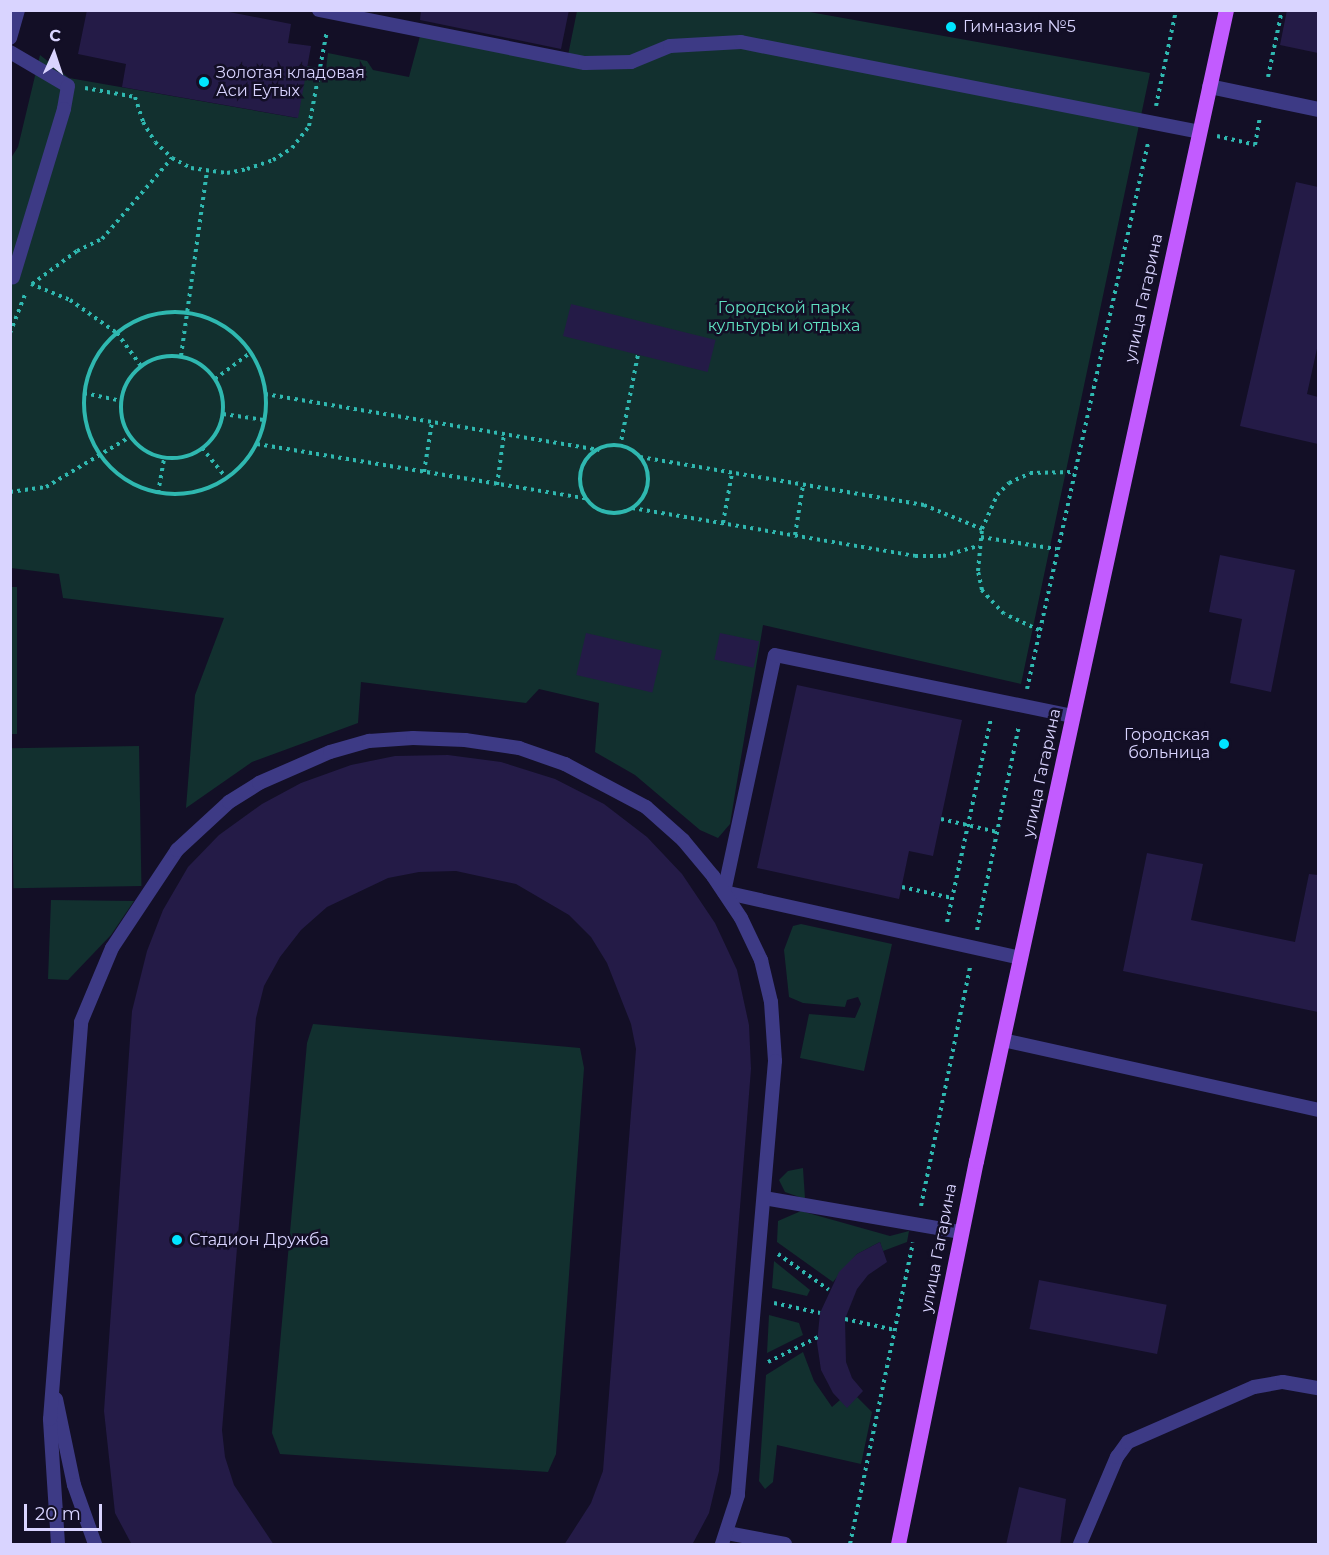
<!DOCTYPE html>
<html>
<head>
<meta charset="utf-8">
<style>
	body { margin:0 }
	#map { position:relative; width:1329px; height:1555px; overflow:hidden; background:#130f26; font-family:Montserrat,sans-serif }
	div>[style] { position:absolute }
	.green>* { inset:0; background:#12302f; transform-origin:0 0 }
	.building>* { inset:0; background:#241b47; transform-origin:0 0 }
	.path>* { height:4px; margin-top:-2px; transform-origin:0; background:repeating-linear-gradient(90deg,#2fb8b0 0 3px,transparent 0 7.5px) }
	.path>.ring { margin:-2px; padding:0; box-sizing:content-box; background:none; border:4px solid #2fb8b0; border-radius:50% }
	.service>* { height:14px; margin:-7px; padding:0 7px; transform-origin:7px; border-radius:7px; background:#3d3a85 }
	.minor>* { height:15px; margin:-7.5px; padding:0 7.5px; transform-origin:7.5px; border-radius:7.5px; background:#3d3a85 }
	.primary>* { height:15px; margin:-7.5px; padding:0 7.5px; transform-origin:7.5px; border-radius:7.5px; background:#c25bff }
	.dots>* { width:16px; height:16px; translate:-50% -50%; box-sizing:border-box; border:3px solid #130f26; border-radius:50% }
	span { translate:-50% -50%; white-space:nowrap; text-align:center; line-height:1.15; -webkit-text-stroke:5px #130f26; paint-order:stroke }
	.poi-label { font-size:16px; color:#d9d4ff }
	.left { translate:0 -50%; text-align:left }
	.right { translate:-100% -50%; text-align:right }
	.street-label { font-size:16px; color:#d9d4ff }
	.park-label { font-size:16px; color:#5fe0c0 }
	.frame { position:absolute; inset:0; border:12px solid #d9d4ff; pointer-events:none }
	.north { position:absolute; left:24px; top:24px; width:60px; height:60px; -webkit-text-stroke:4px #130f26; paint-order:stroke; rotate:3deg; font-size:16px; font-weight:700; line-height:24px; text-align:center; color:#d9d4ff }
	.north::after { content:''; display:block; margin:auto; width:21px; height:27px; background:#d9d4ff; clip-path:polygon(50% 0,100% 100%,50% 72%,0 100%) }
	.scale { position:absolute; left:24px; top:1504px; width:78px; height:27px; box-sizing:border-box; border:3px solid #d9d4ff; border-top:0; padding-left:8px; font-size:18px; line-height:21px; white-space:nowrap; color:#d9d4ff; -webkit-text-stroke:4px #130f26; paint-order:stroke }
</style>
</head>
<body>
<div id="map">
	<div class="green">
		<i style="clip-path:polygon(577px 11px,804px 11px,1150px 73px,1021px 684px,763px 625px,730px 824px,718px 838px,700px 830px,635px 775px,595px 752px,599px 703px,539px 689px,526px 703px,361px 682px,358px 723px,252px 762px,186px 808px,195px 695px,224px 618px,63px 598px,59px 574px,11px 568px,11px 158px,18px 147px,40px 55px,69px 78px,297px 118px,307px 66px,326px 69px,328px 53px,367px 61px,373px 70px,409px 77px,420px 36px,566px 65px)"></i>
		<i style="left:10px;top:587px;width:7px;height:147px"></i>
		<i style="left:139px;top:746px;width:140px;height:128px;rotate:89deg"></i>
		<i style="clip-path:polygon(51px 900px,134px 901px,111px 935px,68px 980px,48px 979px)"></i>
		<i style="clip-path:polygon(801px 924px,892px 944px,864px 1071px,800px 1058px,809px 1014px,855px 1018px,861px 1004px,858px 997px,847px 1000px,845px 1007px,803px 1003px,789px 997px,784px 950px,793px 926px)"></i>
		<i style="clip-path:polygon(313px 1024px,580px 1048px,584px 1068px,556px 1454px,548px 1472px,280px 1454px,272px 1433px,307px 1043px)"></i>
		<i style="clip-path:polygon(803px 1168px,805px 1199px,785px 1192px,779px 1180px,788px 1171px)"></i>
		<i style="clip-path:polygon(801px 1211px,890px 1236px,909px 1231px,907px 1242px,883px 1251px,880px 1242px,857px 1254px,833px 1282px,777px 1242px,778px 1221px)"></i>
		<i style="clip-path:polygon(774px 1261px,810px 1290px,807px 1296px,772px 1288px)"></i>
		<i style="clip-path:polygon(769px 1315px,799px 1323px,803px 1335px,767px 1353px)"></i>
		<i style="clip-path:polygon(803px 1352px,814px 1381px,832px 1407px,840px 1400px,857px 1397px,872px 1412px,861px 1464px,777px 1445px,773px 1482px,765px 1489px,759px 1481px,766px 1375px)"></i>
	</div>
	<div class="building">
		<i style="clip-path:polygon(87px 10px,219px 10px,291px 24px,288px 43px,311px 46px,298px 118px,122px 87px,126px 64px,78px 54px)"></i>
		<i style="clip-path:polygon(421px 10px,569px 10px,561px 49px,420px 20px)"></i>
		<i style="clip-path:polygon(1287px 10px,1318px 10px,1318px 53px,1280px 45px)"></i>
		<i style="clip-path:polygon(1296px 182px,1318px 187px,1318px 344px,1307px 394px,1318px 397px,1318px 444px,1240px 426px)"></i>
		<i style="left:571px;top:304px;width:149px;height:33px;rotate:14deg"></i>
		<i style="clip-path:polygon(1220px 555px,1295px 570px,1271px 692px,1230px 683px,1242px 619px,1209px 612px)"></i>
		<i style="left:586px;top:633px;width:78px;height:43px;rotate:13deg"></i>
		<i style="left:720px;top:633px;width:40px;height:27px;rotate:12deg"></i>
		<i style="clip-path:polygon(797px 685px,962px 720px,933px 856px,909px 851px,899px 899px,757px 868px)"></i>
		<i style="clip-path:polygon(448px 755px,501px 762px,555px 779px,604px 804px,647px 837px,682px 874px,715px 923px,737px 970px,749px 1025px,751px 1069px,719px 1471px,709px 1513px,692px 1545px,564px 1545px,591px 1503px,603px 1471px,636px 1049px,631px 1024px,607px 963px,591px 937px,569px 915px,516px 884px,456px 871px,419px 872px,388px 878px,327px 907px,301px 930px,280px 957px,264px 986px,256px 1018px,222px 1430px,225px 1457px,234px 1485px,274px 1545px,132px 1545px,115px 1513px,104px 1411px,132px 1011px,147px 951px,163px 910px,188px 867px,219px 835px,262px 804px,301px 783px,351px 765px,395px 756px)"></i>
		<i style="clip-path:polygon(1147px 853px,1203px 864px,1191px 920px,1295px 942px,1309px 874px,1318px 875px,1318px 1012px,1123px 971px)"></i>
		<i style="clip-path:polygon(880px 1242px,887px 1262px,868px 1275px,857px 1289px,845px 1319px,846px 1362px,852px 1378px,863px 1391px,847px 1408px,833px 1393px,821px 1370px,817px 1343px,820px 1313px,839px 1272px,857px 1254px)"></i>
		<i style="left:1039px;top:1280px;width:130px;height:50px;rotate:11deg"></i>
		<i style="clip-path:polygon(1019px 1487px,1066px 1499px,1060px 1545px,1006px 1545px)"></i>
	</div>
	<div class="path">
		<i style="left:1268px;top:77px;width:68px;rotate:-78.2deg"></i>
		<i style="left:85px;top:88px;width:51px;rotate:10.2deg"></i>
		<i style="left:135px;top:97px;width:26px;rotate:72deg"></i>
		<i style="left:143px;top:122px;width:23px;rotate:59deg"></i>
		<i style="left:155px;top:142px;width:23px;rotate:43deg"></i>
		<i style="left:172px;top:158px;width:21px;rotate:28deg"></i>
		<i style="left:191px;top:168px;width:36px;rotate:8deg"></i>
		<i style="left:227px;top:173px;width:20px;rotate:-11deg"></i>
		<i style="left:247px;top:169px;width:28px;rotate:-19deg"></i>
		<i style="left:273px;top:160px;width:22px;rotate:-32deg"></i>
		<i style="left:292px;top:148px;width:28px;rotate:-52deg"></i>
		<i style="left:309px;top:126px;width:97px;rotate:-79.3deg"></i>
		<i style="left:1156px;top:106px;width:98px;rotate:-78.2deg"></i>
		<i style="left:1217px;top:136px;width:39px;rotate:13deg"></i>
		<i style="left:1255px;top:145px;width:28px;rotate:-80deg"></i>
		<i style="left:31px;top:284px;width:42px;rotate:22.3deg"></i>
		<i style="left:70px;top:300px;width:57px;rotate:35.1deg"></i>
		<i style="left:117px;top:333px;width:41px;rotate:54deg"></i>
		<i style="left:32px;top:284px;width:56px;rotate:-36.3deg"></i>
		<i style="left:77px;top:251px;width:28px;rotate:-26deg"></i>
		<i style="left:102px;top:239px;width:107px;rotate:-49.2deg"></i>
		<i class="ring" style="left:84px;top:312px;width:178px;height:178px"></i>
		<i style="left:10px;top:333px;width:44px;rotate:-68.7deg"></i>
		<i class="ring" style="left:121px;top:356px;width:98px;height:98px"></i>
		<i style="left:181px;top:356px;width:187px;rotate:-82deg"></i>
		<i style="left:215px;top:379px;width:44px;rotate:-36.6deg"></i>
		<i style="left:84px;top:393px;width:38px;rotate:12deg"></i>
		<i style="left:265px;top:394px;width:339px;rotate:9.5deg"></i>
		<i style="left:223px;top:414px;width:41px;rotate:8.3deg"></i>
		<i style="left:257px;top:444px;width:336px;rotate:9.4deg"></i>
		<i class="ring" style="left:580px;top:445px;width:64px;height:64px"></i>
		<i style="left:620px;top:447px;width:95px;rotate:-79deg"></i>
		<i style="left:202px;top:448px;width:38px;rotate:51deg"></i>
		<i style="left:640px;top:457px;width:288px;rotate:9.6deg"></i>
		<i style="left:924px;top:505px;width:63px;rotate:22.5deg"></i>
		<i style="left:424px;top:472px;width:51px;rotate:-80.9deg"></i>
		<i style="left:497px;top:485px;width:51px;rotate:-82.2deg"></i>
		<i style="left:10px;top:492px;width:36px;rotate:-8deg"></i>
		<i style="left:46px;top:487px;width:98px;rotate:-30.8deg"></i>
		<i style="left:158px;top:493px;width:36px;rotate:-80deg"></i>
		<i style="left:632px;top:508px;width:287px;rotate:9.6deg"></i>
		<i style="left:915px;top:556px;width:28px"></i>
		<i style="left:943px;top:556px;width:37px;rotate:-16deg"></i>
		<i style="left:723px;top:523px;width:51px;rotate:-79.8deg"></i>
		<i style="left:795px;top:535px;width:51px;rotate:-80.9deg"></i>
		<i style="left:981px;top:537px;width:76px;rotate:9.1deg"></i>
		<i style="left:1039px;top:630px;width:38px;rotate:-155deg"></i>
		<i style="left:1004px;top:614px;width:33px;rotate:-133deg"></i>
		<i style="left:982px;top:590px;width:19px;rotate:-102deg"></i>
		<i style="left:978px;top:571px;width:42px;rotate:-84.6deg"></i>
		<i style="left:982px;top:529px;width:37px;rotate:-66deg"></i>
		<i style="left:997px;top:495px;width:17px;rotate:-45deg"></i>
		<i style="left:1009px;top:483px;width:23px;rotate:-25deg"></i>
		<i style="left:1030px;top:473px;width:43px;rotate:-1.3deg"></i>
		<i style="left:1027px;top:689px;width:559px;rotate:-77.5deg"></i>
		<i style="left:941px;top:819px;width:57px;rotate:13.1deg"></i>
		<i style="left:902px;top:887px;width:51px;rotate:12.4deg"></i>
		<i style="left:947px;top:922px;width:208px;rotate:-77.8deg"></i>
		<i style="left:977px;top:930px;width:208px;rotate:-78.4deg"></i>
		<i style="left:921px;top:1206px;width:244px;rotate:-78.4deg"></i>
		<i style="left:778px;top:1254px;width:62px;rotate:35.2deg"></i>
		<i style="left:774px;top:1303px;width:47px;rotate:12.3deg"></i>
		<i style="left:845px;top:1319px;width:51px;rotate:12.4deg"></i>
		<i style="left:768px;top:1362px;width:56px;rotate:-26.6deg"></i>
		<i style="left:850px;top:1544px;width:308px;rotate:-78.2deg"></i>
	</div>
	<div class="service">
		<i style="left:319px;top:10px;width:271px;rotate:11.3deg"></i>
		<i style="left:585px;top:63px;width:46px;rotate:-1.2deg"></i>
		<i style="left:631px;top:62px;width:42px;rotate:-22.3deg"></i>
		<i style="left:670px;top:46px;width:71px;rotate:-3.2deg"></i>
		<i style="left:741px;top:42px;width:466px;rotate:11.1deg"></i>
		<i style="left:10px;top:38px;width:29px;rotate:-74deg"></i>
		<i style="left:10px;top:52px;width:67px;rotate:30.4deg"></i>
		<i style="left:68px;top:86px;width:23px;rotate:100deg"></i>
		<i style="left:64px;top:109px;width:176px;rotate:106.9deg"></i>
		<i style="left:1021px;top:958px;width:304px;rotate:-167.5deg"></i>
		<i style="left:724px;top:892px;width:242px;rotate:-77.9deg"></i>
		<i style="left:775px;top:655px;width:303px;rotate:11.6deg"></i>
		<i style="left:1003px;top:1040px;width:323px;rotate:12.5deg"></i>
		<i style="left:764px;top:1198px;width:200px;rotate:9.8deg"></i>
		<i style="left:56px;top:1399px;width:88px;rotate:78.2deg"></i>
		<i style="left:74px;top:1485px;width:63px;rotate:70.4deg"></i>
		<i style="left:727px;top:1533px;width:59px;rotate:10.7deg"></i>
		<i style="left:58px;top:1544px;width:125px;rotate:-93.7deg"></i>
		<i style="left:50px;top:1419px;width:398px;rotate:-85.5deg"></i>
		<i style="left:81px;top:1022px;width:80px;rotate:-67.3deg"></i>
		<i style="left:112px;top:948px;width:118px;rotate:-56.4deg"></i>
		<i style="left:177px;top:850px;width:71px;rotate:-42.7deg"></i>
		<i style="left:229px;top:802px;width:36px;rotate:-32deg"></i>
		<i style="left:259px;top:783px;width:77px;rotate:-23.6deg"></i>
		<i style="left:330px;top:752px;width:41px;rotate:-15.8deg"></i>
		<i style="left:369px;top:741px;width:44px;rotate:-3.9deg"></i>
		<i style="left:413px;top:738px;width:52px;rotate:2.2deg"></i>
		<i style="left:465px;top:740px;width:55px;rotate:8.4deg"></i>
		<i style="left:519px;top:748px;width:49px;rotate:19.2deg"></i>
		<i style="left:565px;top:764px;width:92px;rotate:28deg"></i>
		<i style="left:646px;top:807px;width:50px;rotate:41.7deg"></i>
		<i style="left:683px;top:840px;width:47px;rotate:50.2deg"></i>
		<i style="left:713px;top:876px;width:50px;rotate:56.3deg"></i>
		<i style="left:741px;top:918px;width:47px;rotate:64.5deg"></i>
		<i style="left:761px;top:960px;width:43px;rotate:76.6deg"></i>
		<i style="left:771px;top:1002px;width:59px;rotate:86.1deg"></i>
		<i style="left:775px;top:1061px;width:436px;rotate:94.9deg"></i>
		<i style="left:738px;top:1495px;width:52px;rotate:108.1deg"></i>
		<i style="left:1080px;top:1544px;width:95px;rotate:-67deg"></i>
		<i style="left:1117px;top:1457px;width:19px;rotate:-54deg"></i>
		<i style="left:1128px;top:1442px;width:137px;rotate:-23.6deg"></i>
		<i style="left:1254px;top:1387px;width:29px;rotate:-10deg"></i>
		<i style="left:1283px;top:1382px;width:36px;rotate:10deg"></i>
	</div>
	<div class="minor">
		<i style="left:1209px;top:86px;width:111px;rotate:11.9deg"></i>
	</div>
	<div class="primary">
		<i style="left:898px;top:1544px;width:391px;rotate:-78.5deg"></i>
		<i style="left:976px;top:1161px;width:1178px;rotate:-77.75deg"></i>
	</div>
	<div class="dots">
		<i style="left:951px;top:27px;background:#00e5ff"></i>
		<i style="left:204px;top:82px;background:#00e5ff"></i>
		<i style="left:1224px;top:744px;background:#00e5ff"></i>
		<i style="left:177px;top:1240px;background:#00e5ff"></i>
	</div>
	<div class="poi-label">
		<span class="left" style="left:963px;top:27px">Гимназия №5</span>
		<span class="left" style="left:216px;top:82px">Золотая кладовая<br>Аси Еутых</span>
		<span class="right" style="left:1210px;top:744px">Городская<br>больница</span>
		<span class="left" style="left:189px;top:1240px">Стадион Дружба</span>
	</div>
	<div class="street-label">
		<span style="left:1144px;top:298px;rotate:-78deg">улица Гагарина</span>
		<span style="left:1042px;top:773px;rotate:-78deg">улица Гагарина</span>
		<span style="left:939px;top:1248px;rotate:-79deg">улица Гагарина</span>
	</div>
	<div class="park-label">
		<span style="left:784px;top:317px">Городской парк<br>культуры и отдыха</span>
	</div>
	<div class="frame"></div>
	<div class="north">С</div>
	<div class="scale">20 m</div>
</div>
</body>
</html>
